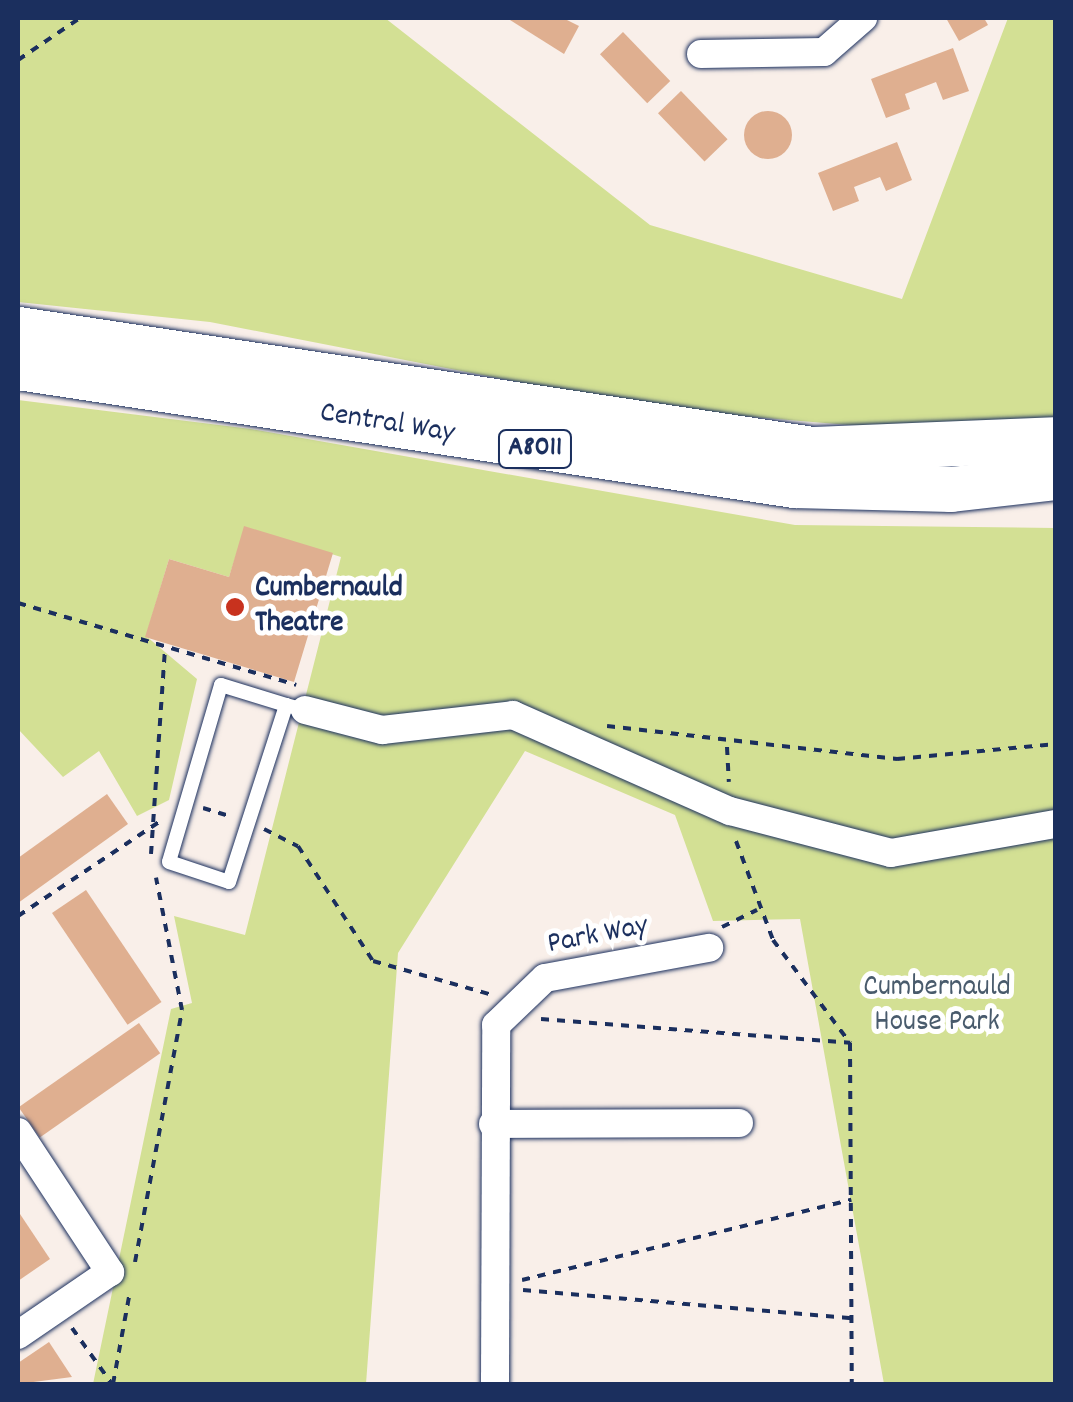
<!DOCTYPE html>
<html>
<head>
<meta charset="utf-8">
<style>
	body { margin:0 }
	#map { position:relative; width:1073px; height:1402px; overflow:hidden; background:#f9efe9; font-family:Dekko,sans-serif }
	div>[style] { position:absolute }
	.green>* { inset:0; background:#d3e094 }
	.building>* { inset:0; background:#dfaf90; transform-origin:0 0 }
	.round { border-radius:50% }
	.path>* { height:4px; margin-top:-2px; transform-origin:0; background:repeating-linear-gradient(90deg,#1b2f5e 0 8px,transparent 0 16px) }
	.roads { filter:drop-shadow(0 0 2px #1b2f5e) drop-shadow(0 0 2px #1b2f5e) }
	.service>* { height:14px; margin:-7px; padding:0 7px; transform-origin:7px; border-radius:7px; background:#fff }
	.minor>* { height:28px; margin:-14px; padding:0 14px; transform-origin:14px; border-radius:14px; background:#fff }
	.primary>* { height:45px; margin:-22.5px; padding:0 22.5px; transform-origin:22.5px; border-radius:22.5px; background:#fff }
	.dots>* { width:28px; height:28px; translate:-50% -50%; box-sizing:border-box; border:5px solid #fff; border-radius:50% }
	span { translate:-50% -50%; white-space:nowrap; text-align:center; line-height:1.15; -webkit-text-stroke:10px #fff; paint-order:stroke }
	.shield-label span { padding:2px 8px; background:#fff; border:2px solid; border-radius:8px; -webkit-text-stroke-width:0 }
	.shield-label { font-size:28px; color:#1b2f5e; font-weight:700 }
	.street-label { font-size:30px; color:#1b2f5e }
	.poi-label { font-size:30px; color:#1b2f5e; font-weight:700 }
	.left { translate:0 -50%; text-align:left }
	.park-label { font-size:30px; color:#495b6c }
	.frame { position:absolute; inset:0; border:20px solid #1b2f5e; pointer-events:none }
</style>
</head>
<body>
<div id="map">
	<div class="green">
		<i style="clip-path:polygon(18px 18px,385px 18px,650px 225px,902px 299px,1008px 18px,1055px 18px,1055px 417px,956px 434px,657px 409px,210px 322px,18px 302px)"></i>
		<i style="clip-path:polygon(18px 400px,251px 429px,795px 525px,1055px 528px,1055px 1384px,884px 1384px,800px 919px,713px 921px,675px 815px,525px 751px,398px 953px,366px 1384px,93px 1384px,171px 1009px,192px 1003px,174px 916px,245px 935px,341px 557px,245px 527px,229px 577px,169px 559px,146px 636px,197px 679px,169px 800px,137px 816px,99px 751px,63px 777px,18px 729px)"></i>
	</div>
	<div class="building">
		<i style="clip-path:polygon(507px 18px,563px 18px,579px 26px,564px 54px)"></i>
		<i style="clip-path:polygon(946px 18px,984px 18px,988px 25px,959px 41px)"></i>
		<i style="left:623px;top:32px;width:68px;height:32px;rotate:46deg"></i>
		<i style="clip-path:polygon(953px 48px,969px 91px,943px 100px,936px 82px,905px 94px,910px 109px,886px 118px,871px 79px)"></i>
		<i style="left:681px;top:91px;width:67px;height:32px;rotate:46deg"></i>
		<i class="round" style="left:744px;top:111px;width:48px;height:48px"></i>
		<i style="clip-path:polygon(897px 142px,912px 180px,886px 191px,880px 177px,854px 187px,859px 201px,833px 211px,818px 173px)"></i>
		<i style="clip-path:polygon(244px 526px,333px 553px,294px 682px,145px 637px,169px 559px,229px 577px)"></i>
		<i style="clip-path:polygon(107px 794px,128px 824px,18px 903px,18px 858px)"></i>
		<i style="left:86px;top:890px;width:135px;height:41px;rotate:56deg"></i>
		<i style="left:139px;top:1023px;width:37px;height:147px;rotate:55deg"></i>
		<i style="clip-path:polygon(18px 1211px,50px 1259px,18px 1281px)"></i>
		<i style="clip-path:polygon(49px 1342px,72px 1377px,18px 1384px,18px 1363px)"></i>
	</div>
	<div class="path">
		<i style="left:18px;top:60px;width:75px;rotate:-34.1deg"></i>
		<i style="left:18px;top:603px;width:290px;rotate:16.4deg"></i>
		<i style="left:607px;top:726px;width:292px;rotate:6.5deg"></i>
		<i style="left:897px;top:759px;width:160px;rotate:-5.4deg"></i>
		<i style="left:727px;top:747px;width:35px;rotate:87deg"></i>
		<i style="left:203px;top:808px;width:30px;rotate:17deg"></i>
		<i style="left:264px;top:829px;width:38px;rotate:27deg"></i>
		<i style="left:298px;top:846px;width:137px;rotate:56.9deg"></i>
		<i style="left:373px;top:961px;width:121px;rotate:15.9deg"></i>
		<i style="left:736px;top:841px;width:106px;rotate:69.5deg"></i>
		<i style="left:773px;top:940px;width:129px;rotate:53.2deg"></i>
		<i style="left:850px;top:1043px;width:341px;rotate:89.7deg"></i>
		<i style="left:151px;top:854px;width:204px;rotate:-86.1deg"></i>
		<i style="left:18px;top:916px;width:169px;rotate:-33.7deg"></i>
		<i style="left:722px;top:927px;width:39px;rotate:-26deg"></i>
		<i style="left:541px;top:1019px;width:310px;rotate:4.4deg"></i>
		<i style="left:135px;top:1262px;width:256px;rotate:-79.4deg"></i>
		<i style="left:182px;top:1010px;width:135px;rotate:-101.1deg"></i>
		<i style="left:522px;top:1280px;width:339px;rotate:-13.7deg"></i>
		<i style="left:523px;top:1290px;width:330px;rotate:4.9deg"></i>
		<i style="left:72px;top:1328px;width:69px;rotate:54.5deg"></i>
		<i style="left:113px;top:1384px;width:95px;rotate:-79.6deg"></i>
	</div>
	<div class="roads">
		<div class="service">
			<i style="left:286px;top:705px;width:68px;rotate:-162.9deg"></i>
			<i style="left:221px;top:685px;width:184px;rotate:106.4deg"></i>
			<i style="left:169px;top:862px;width:63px;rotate:18.4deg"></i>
			<i style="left:229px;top:882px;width:186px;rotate:-72.1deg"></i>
			<i style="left:286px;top:705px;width:20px;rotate:15deg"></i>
		</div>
		<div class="minor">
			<i style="left:701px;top:54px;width:123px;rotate:-0.9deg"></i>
			<i style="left:824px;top:52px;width:52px;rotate:-41.1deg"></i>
			<i style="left:305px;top:710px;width:80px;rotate:14.6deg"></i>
			<i style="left:382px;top:730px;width:132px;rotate:-6.5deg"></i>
			<i style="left:513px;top:715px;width:237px;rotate:23.9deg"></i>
			<i style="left:730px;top:811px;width:166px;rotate:14.6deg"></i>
			<i style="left:891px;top:853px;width:168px;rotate:-10deg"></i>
			<i style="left:493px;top:1124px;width:246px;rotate:-0.2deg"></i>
			<i style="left:18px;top:1132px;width:168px;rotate:56.7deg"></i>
			<i style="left:110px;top:1272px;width:112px;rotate:145.6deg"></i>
			<i style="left:495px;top:1384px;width:359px;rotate:-89.8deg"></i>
			<i style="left:496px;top:1025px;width:68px;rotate:-43.8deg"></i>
			<i style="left:545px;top:978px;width:167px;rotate:-10.4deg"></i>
		</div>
		<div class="primary">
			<i style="left:18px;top:329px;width:803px;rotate:8.59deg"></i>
			<i style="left:812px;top:449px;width:244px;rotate:-2.3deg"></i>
			<i style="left:18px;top:367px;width:785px;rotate:8.65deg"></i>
			<i style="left:794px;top:485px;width:157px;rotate:1.5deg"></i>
			<i style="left:951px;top:489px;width:106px;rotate:-6.5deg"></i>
		</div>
	</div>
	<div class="dots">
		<i style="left:235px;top:607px;background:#c8321e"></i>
	</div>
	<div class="shield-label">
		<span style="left:535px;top:449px">A8011</span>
	</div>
	<div class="street-label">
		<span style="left:387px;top:425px;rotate:9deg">Central Way</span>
		<span style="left:598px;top:937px;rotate:-11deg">Park Way</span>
	</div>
	<div class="poi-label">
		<span class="left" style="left:255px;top:607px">Cumbernauld<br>Theatre</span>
	</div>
	<div class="park-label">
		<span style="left:937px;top:1006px">Cumbernauld<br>House Park</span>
	</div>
	<div class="frame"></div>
</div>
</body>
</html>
